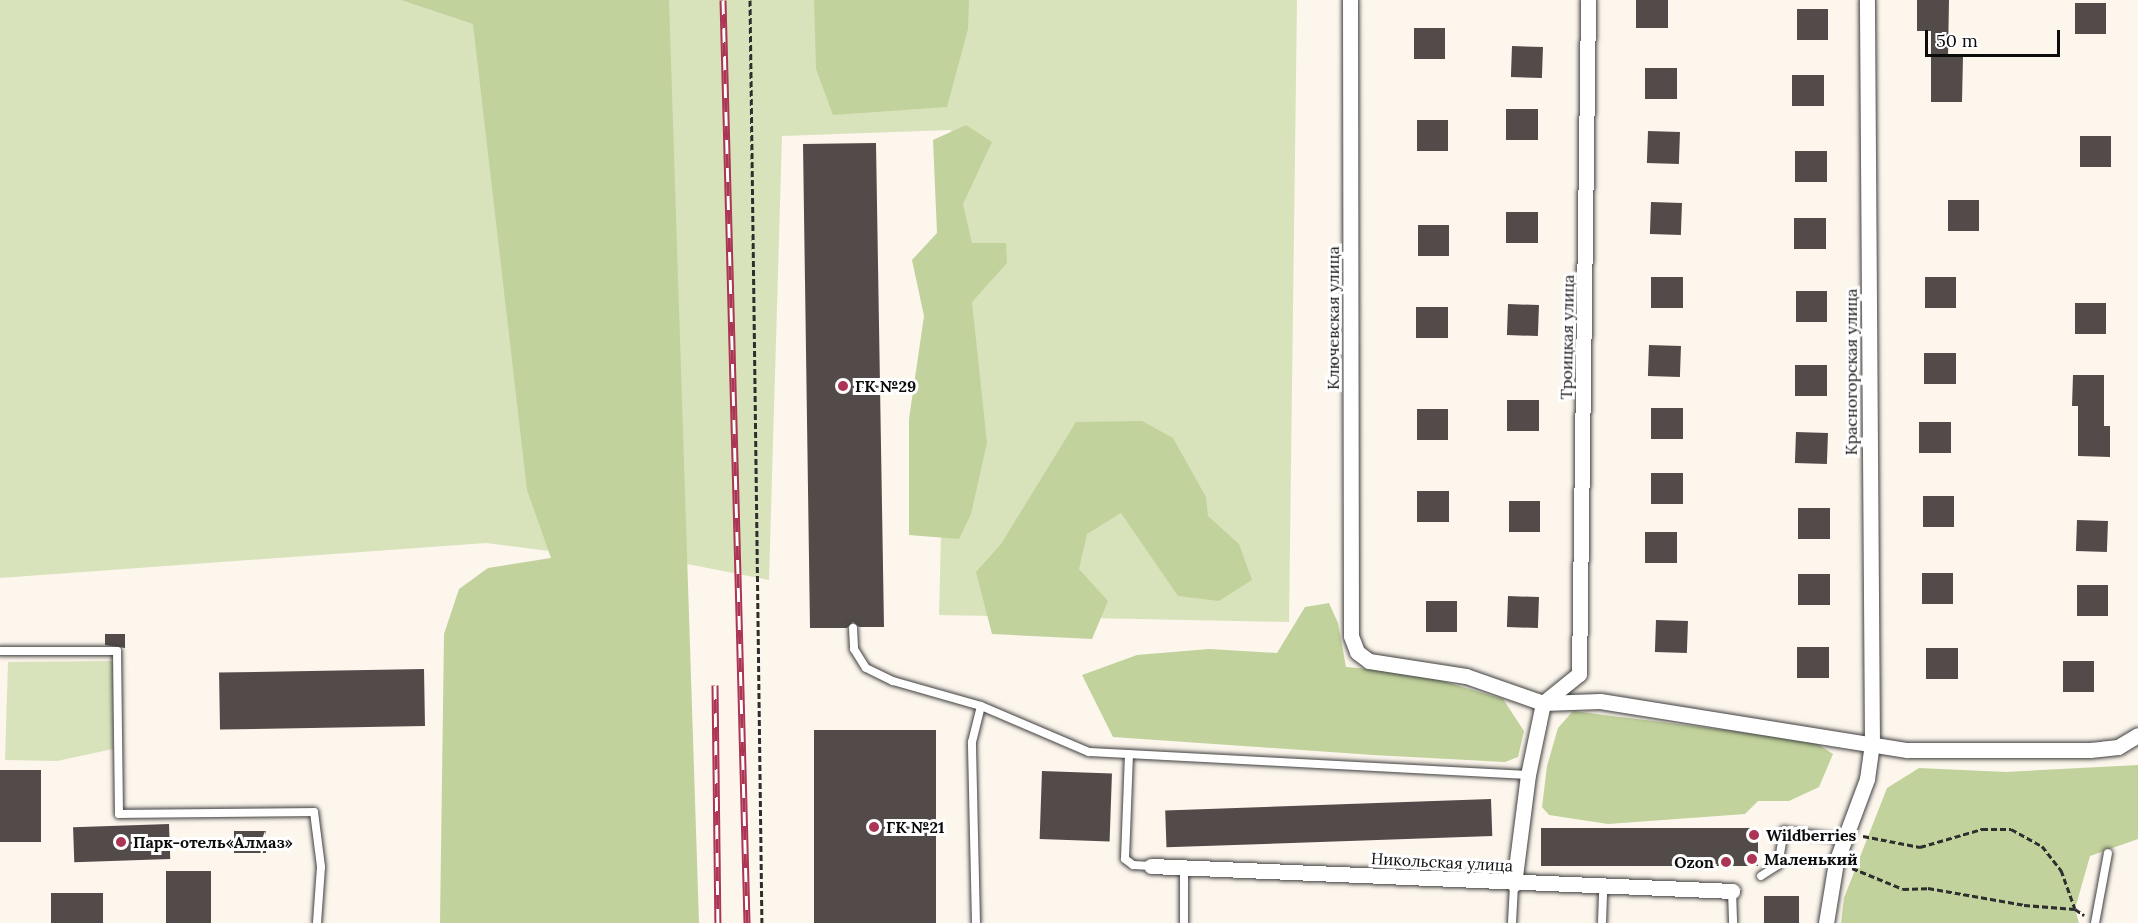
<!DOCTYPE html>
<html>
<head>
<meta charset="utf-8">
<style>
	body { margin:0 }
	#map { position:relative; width:2138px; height:923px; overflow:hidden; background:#fdf6ed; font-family:Lora,serif }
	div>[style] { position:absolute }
	.green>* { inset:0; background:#d9e3bb }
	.forest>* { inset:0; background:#c1d29c }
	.building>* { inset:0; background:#534b4a; transform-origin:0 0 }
	.path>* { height:3px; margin-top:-1.5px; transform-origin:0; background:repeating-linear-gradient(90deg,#2e2e2e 0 6px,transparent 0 9px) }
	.roads { filter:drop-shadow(0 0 2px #3f3f3f) drop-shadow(0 0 2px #3f3f3f) }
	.service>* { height:8px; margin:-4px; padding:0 4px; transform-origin:4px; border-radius:4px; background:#fff }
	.minor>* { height:15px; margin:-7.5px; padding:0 7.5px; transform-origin:7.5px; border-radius:7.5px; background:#fff }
	.rail>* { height:7px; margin-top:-3.5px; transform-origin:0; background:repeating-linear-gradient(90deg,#fff 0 14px,#ac3455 0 28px); box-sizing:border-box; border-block:2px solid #ac3455 }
	.dots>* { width:16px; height:16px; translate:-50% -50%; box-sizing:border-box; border:3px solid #fff; border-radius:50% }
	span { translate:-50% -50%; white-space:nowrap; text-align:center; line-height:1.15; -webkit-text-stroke:6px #fff; paint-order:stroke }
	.street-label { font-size:16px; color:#0c0c0c }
	.poi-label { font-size:16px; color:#0c0c0c; font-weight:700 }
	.left { translate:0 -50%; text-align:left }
	.right { translate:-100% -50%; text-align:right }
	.scale { position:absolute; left:1925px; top:30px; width:135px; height:27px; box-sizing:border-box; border:3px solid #0c0c0c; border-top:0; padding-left:8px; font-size:18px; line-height:21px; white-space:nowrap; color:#0c0c0c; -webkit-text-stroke:4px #fff; paint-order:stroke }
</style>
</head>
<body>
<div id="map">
	<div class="green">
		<i style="clip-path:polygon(0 0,1297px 0,1289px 622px,939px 615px,951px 130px,782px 136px,769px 580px,605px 548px,549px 551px,486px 543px,0 578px)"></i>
		<i style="clip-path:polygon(113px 661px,113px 749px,57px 761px,5px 760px,8px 662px)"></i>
	</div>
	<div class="forest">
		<i style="clip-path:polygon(401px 0,669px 0,699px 923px,440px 923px,444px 634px,459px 589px,488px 568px,551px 558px,527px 490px,473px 24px)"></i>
		<i style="clip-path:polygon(814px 0,969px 0,968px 29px,947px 107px,833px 115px,816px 69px)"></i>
		<i style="clip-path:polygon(966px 125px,992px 142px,963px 204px,972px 243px,1006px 243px,1007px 263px,972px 302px,987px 443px,971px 514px,959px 539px,909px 535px,909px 419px,924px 316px,912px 260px,937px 233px,933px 140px)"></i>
		<i style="clip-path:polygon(1142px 421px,1173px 438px,1206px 497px,1208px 516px,1239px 544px,1252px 580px,1219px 601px,1178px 596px,1121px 513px,1087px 534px,1079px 569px,1108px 601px,1092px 639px,992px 634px,976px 572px,1001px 544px,1076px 422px)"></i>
		<i style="clip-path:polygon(1329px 603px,1338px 623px,1346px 667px,1415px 673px,1503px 699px,1524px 731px,1518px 757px,1505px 762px,1373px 755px,1113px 737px,1082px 675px,1137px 655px,1209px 649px,1277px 653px,1305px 607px)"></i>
		<i style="clip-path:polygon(1573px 711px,1813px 741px,1833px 754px,1819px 787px,1789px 801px,1758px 801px,1745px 814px,1608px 824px,1549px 815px,1542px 807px,1547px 766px,1558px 728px)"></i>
		<i style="clip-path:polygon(2138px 765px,2138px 839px,2090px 856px,2075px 909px,2079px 923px,1841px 923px,1844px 898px,1887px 788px,1919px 768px,2006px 772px)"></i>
	</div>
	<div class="building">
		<i style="left:1636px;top:0;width:32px;height:28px"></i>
		<i style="clip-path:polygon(1917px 0,1949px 0,1948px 57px,1963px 57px,1962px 102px,1931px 102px,1931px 31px,1917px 31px)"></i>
		<i style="left:2075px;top:3px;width:31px;height:31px"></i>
		<i style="left:1797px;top:9px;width:31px;height:31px"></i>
		<i style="left:1414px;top:28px;width:31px;height:31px"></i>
		<i style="left:1512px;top:46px;width:31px;height:31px;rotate:2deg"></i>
		<i style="left:1645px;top:68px;width:32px;height:31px"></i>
		<i style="left:1792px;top:75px;width:32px;height:31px"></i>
		<i style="left:1506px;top:109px;width:32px;height:31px"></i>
		<i style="left:1417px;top:120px;width:31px;height:31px"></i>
		<i style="left:1648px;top:131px;width:32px;height:32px;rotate:2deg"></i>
		<i style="left:2080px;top:136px;width:31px;height:31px"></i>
		<i style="clip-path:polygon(876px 143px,884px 627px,859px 627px,853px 622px,847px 628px,810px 628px,803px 144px)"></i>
		<i style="left:1795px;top:151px;width:32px;height:31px"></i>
		<i style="left:1948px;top:200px;width:31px;height:31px"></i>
		<i style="left:1651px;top:202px;width:31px;height:32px;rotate:2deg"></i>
		<i style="left:1506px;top:212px;width:32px;height:31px"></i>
		<i style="left:1794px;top:218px;width:32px;height:31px"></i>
		<i style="left:1418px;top:225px;width:31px;height:31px"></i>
		<i style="left:1651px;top:277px;width:32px;height:31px"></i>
		<i style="left:1925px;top:277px;width:31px;height:31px"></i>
		<i style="left:1796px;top:291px;width:31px;height:31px"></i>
		<i style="left:2075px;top:303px;width:31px;height:31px"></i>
		<i style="left:1508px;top:304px;width:31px;height:31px;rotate:2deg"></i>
		<i style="left:1416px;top:307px;width:32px;height:31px"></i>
		<i style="left:1649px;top:345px;width:32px;height:31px;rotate:2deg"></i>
		<i style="left:1924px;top:353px;width:32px;height:31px"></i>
		<i style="left:1795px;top:365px;width:32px;height:31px"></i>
		<i style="clip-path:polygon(2073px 375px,2104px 375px,2104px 426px,2110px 426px,2110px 457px,2078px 456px,2078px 406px,2072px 406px)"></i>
		<i style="left:1507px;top:400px;width:32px;height:31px"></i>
		<i style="left:1651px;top:408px;width:32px;height:31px"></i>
		<i style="left:1417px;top:409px;width:31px;height:31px"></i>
		<i style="left:1919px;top:422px;width:32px;height:31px"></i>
		<i style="left:1796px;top:432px;width:32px;height:31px;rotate:2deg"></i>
		<i style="left:1651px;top:473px;width:32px;height:31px"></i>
		<i style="left:1417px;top:491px;width:32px;height:31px"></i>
		<i style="left:1923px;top:496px;width:31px;height:31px"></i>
		<i style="left:1509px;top:501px;width:31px;height:31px"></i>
		<i style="left:1798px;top:508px;width:32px;height:31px"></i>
		<i style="left:2077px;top:520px;width:31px;height:31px;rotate:2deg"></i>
		<i style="left:1645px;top:532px;width:32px;height:31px"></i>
		<i style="left:1922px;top:573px;width:31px;height:31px"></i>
		<i style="left:1798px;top:574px;width:32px;height:31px"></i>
		<i style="left:2077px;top:585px;width:31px;height:31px"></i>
		<i style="left:1508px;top:596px;width:31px;height:31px;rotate:2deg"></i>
		<i style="left:1426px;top:601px;width:31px;height:31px"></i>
		<i style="left:1656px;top:620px;width:32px;height:32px;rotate:2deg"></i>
		<i style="clip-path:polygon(105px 634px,125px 634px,125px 648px,105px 645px)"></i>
		<i style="left:1797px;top:647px;width:32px;height:31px"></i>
		<i style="left:1926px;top:648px;width:32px;height:31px"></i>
		<i style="left:2063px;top:661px;width:31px;height:31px"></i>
		<i style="left:424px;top:669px;width:57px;height:205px;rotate:89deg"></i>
		<i style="left:814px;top:730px;width:122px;height:193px"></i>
		<i style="left:0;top:770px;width:41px;height:72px"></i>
		<i style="left:1042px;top:771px;width:70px;height:68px;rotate:2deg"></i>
		<i style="left:1491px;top:799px;width:37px;height:326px;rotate:88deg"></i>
		<i style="left:169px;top:824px;width:35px;height:96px;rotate:88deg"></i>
		<i style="left:1758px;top:828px;width:38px;height:217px;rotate:90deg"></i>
		<i style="left:234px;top:831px;width:32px;height:22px"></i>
		<i style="left:166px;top:871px;width:45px;height:52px"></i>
		<i style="left:51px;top:893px;width:52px;height:30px"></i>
		<i style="left:1764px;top:896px;width:35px;height:27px"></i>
	</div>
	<div class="path">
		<i style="left:750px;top:0;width:923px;rotate:89.26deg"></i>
		<i style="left:1863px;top:836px;width:58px;rotate:10.9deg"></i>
		<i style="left:1920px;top:847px;width:65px;rotate:-16.2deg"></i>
		<i style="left:1982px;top:829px;width:29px"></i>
		<i style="left:2011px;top:829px;width:35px;rotate:29deg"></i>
		<i style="left:2042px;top:846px;width:31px;rotate:52deg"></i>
		<i style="left:2061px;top:870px;width:41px;rotate:70.3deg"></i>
		<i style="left:2075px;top:909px;width:11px;rotate:34deg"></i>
		<i style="left:1852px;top:868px;width:55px;rotate:22.4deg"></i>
		<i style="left:1903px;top:889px;width:25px;rotate:-2deg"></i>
		<i style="left:1928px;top:888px;width:97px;rotate:10deg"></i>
		<i style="left:2024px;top:905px;width:51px;rotate:4.5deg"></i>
	</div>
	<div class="roads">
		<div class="service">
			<i style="left:853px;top:628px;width:21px;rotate:87deg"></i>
			<i style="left:854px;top:649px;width:22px;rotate:58deg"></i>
			<i style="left:866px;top:668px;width:30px;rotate:26deg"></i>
			<i style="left:893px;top:681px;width:91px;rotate:15.9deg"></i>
			<i style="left:0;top:651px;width:117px"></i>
			<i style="left:117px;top:651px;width:163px;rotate:89.3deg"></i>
			<i style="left:119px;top:814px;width:195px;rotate:-0.6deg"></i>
			<i style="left:314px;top:812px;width:55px;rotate:82.7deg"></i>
			<i style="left:321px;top:867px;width:56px;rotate:94.1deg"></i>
			<i style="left:1129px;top:754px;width:105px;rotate:92.2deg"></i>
			<i style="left:1125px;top:859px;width:10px;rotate:37deg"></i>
			<i style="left:1133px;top:865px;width:18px;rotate:3deg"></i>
			<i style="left:1761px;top:876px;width:20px;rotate:-33deg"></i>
			<i style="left:1778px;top:865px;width:35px;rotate:-80deg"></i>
			<i style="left:1784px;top:831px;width:60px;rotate:7.7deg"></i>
			<i style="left:1732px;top:891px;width:32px;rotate:88deg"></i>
			<i style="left:976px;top:923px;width:181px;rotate:-91.3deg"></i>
			<i style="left:972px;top:742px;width:37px;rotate:-76deg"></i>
			<i style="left:981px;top:706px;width:117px;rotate:23.1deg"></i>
			<i style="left:1089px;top:752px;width:440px;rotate:3deg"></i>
			<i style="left:1184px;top:923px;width:57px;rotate:-90deg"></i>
			<i style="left:1512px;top:923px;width:39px;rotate:-87deg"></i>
			<i style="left:1602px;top:923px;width:36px;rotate:-88deg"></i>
			<i style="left:2095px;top:923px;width:71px;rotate:-79.5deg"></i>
		</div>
		<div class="minor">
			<i style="left:1350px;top:0;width:636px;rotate:89.91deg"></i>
			<i style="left:1351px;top:636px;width:17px;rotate:69deg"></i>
			<i style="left:1357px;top:652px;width:15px;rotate:37deg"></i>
			<i style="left:1369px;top:661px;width:98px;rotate:8.8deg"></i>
			<i style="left:1466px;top:676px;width:82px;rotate:19.3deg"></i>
			<i style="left:1543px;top:703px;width:57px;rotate:-2deg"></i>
			<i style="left:1600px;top:701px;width:311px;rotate:9.1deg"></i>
			<i style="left:1907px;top:750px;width:183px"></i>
			<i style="left:2090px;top:750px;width:28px;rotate:-6deg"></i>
			<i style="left:2118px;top:747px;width:23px;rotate:-31deg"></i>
			<i style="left:1151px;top:866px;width:582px;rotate:2.46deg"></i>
			<i style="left:1514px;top:884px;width:110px;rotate:-82.7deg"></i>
			<i style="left:1528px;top:775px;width:74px;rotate:-78.2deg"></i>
			<i style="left:1543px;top:703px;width:46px;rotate:-38.9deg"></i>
			<i style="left:1579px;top:674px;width:674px;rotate:-89.23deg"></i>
			<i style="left:1826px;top:923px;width:62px;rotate:-80.7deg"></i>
			<i style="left:1836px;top:862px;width:89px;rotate:-69.5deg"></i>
			<i style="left:1867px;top:779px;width:35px;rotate:-82deg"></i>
			<i style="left:1872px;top:744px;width:744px;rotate:-90.39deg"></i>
		</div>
	</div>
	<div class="rail">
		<i style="left:723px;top:0;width:923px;rotate:88.51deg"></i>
		<i style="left:715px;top:685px;width:238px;rotate:89.3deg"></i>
	</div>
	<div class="dots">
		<i style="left:843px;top:386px;background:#ac3455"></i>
		<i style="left:874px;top:827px;background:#ac3455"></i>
		<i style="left:1754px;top:835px;background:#ac3455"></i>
		<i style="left:121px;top:842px;background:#ac3455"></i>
		<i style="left:1752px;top:859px;background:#ac3455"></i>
		<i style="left:1726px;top:862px;background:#ac3455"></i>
	</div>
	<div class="street-label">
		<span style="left:1333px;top:318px;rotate:-90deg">Ключевская улица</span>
		<span style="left:1567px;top:337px;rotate:-89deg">Троицкая улица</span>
		<span style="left:1851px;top:372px;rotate:-90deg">Красногорская улица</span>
		<span style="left:1442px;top:862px;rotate:3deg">Никольская улица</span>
	</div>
	<div class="poi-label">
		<span class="left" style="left:855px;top:386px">ГК №29</span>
		<span class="left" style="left:886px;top:827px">ГК №21</span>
		<span class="left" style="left:1766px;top:835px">Wildberries</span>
		<span class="left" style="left:133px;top:842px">Парк-отель«Алмаз»</span>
		<span class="left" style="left:1764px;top:859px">Маленький</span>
		<span class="right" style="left:1714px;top:862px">Ozon</span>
	</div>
	<div class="scale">50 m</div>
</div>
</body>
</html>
